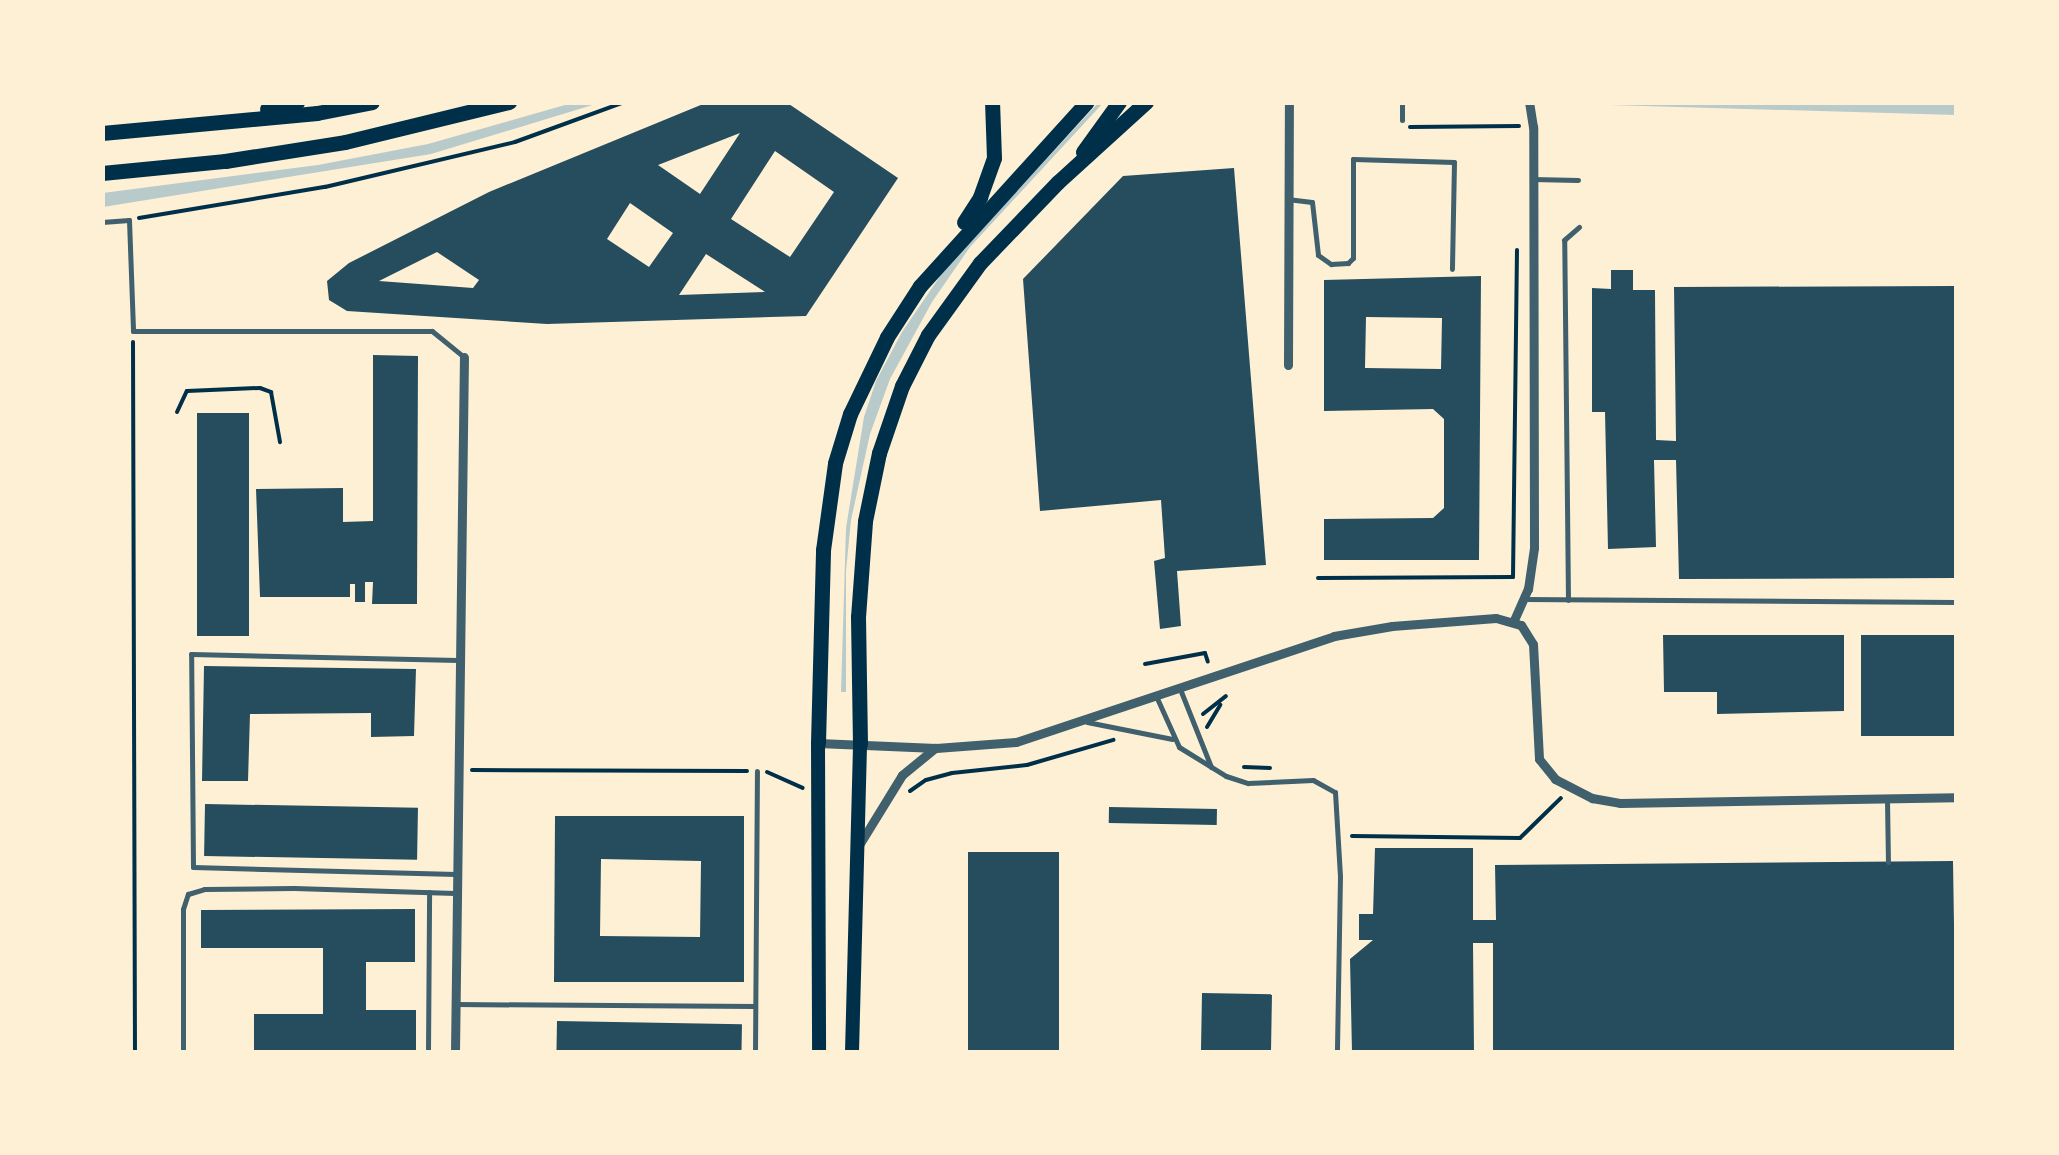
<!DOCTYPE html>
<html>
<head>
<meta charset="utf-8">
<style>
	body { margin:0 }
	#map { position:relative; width:2059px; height:1155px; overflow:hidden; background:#fdf0d5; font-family:Montserrat,sans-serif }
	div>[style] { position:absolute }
	.green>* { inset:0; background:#b9caca }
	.building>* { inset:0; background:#264d5e; transform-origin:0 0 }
	.path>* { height:4px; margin:-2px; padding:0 2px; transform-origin:2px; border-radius:2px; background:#003049 }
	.service>* { height:5px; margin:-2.5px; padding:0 2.5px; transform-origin:2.5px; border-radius:2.5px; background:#3f606c }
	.minor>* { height:9px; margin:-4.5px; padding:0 4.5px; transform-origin:4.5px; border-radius:4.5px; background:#3f606c }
	.secondary>* { height:14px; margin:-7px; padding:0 7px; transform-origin:7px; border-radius:7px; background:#003049 }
	.trunk>* { height:15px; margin:-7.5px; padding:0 7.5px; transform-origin:7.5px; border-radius:7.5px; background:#003049 }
	span { translate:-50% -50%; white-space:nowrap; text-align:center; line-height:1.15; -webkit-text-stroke:10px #fdf0d5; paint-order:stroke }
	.frame { position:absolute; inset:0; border:105px solid #fdf0d5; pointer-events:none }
</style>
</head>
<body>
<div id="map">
	<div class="green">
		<i style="clip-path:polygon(1956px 102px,1956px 115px,1541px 103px,1541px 102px)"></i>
		<i style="clip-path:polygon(572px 103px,599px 103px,431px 154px,103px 207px,103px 193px,318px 165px,428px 144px)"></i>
		<i style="clip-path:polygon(1098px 103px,1103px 103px,970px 247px,932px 302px,890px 379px,870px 434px,851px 520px,846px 571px,846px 692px,841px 692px,846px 528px,864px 417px,876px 381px,902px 332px,945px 269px)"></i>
	</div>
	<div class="building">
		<i style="clip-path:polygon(evenodd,708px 102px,786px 102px,898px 178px,806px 316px,547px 324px,347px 311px,329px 300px,327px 281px,349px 263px,489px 192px,708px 102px,740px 133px,700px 194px,658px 165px,740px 133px,708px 102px,775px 151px,834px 192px,790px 257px,731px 219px,775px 151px,708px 102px,630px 203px,673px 233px,649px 267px,607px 239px,630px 203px,708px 102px,437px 252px,479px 280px,473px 288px,379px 281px,437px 252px,708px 102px,706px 254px,765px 292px,679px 295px,706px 254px)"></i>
		<i style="clip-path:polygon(1234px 168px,1266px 565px,1177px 571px,1181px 626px,1160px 629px,1154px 561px,1165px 558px,1161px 500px,1040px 511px,1023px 279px,1123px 176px)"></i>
		<i style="clip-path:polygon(1611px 270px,1633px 270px,1633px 290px,1655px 290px,1656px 440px,1676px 441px,1674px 287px,1956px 286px,1956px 578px,1679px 579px,1676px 460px,1654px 460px,1656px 547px,1608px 549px,1605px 412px,1592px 412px,1592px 288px,1611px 289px)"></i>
		<i style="clip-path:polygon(evenodd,1481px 276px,1479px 560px,1324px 560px,1324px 519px,1433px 518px,1444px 508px,1444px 419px,1433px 409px,1324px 411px,1324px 280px,1481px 276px,1366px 317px,1442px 318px,1441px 369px,1365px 368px,1366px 317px)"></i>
		<i style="clip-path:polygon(373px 355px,418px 356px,417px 604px,372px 604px,373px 582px,365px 582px,365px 602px,355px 602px,355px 584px,350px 584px,350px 597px,260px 597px,256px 489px,343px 488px,343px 522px,373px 521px)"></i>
		<i style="left:197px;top:413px;width:52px;height:223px"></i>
		<i style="clip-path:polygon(1663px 635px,1844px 635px,1844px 711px,1717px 714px,1717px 692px,1664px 692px)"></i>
		<i style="left:1956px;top:635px;width:101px;height:95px;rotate:90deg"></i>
		<i style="clip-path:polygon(204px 666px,416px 669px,414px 736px,371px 737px,371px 713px,250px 714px,248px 781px,202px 781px)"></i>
		<i style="left:205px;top:804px;width:213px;height:52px;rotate:1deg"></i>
		<i style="left:1109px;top:807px;width:108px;height:16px;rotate:1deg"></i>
		<i style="clip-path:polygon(evenodd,555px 816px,744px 816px,744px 982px,554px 982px,555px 816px,601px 859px,701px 861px,700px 937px,600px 936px,601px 859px)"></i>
		<i style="clip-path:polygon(1375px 848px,1473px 848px,1473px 920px,1496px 920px,1495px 865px,1953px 861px,1956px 1052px,1493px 1052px,1493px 943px,1473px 943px,1474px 1052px,1352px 1052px,1350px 959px,1373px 940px,1359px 940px,1359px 914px,1373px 914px)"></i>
		<i style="left:968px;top:852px;width:91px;height:200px"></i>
		<i style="clip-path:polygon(415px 909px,415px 962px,366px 962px,366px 1010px,416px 1010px,416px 1052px,254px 1052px,254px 1014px,323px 1014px,323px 948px,201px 948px,201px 910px)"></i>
		<i style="left:1202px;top:993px;width:70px;height:59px;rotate:1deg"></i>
		<i style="left:557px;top:1021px;width:185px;height:31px;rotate:1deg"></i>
	</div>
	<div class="path">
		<i style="left:1410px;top:127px;width:109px;rotate:-0.5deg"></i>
		<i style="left:139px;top:218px;width:189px;rotate:-9.5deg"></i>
		<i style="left:325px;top:187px;width:195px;rotate:-13.3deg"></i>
		<i style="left:515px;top:142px;width:117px;rotate:-20deg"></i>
		<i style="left:133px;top:342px;width:710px;rotate:89.84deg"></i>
		<i style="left:177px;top:412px;width:23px;rotate:-65deg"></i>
		<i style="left:187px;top:391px;width:73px;rotate:-2.4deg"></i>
		<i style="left:260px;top:388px;width:12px;rotate:20deg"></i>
		<i style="left:271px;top:392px;width:51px;rotate:79.8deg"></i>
		<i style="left:1318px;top:578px;width:195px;rotate:-0.3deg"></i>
		<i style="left:1513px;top:577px;width:327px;rotate:-89.3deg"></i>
		<i style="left:1145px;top:664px;width:61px;rotate:-10.4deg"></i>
		<i style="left:1205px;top:653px;width:9px;rotate:72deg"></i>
		<i style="left:1203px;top:714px;width:29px;rotate:-38deg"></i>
		<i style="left:1207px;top:727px;width:26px;rotate:-59deg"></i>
		<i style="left:1244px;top:767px;width:26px;rotate:2deg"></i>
		<i style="left:472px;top:770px;width:275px;rotate:0.2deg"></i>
		<i style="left:767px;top:772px;width:39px;rotate:24deg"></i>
		<i style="left:910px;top:791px;width:19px;rotate:-35deg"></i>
		<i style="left:926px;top:780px;width:27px;rotate:-15deg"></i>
		<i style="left:952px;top:773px;width:75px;rotate:-6.1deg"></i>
		<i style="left:1027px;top:765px;width:90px;rotate:-16.2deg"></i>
		<i style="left:1352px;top:836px;width:168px;rotate:0.7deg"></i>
		<i style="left:1520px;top:838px;width:57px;rotate:-44.3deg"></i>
	</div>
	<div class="service">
		<i style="left:1402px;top:102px;width:18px;rotate:90deg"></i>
		<i style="left:1532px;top:179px;width:46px;rotate:1.2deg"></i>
		<i style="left:1287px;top:199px;width:25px;rotate:7deg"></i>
		<i style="left:1312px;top:202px;width:53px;rotate:83.5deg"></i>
		<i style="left:1318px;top:255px;width:16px;rotate:35deg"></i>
		<i style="left:1331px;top:264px;width:17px;rotate:-3deg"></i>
		<i style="left:1348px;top:263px;width:7px;rotate:-45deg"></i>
		<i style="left:1353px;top:258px;width:99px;rotate:-90deg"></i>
		<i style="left:1353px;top:159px;width:101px;rotate:1.7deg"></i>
		<i style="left:1454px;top:162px;width:107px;rotate:91.1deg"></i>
		<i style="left:102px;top:222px;width:27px;rotate:-4deg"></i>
		<i style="left:129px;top:220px;width:111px;rotate:87.9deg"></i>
		<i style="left:133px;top:331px;width:299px"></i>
		<i style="left:432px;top:331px;width:41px;rotate:39.1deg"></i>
		<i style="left:1524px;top:599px;width:432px;rotate:0.4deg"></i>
		<i style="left:1568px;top:600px;width:360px;rotate:-90.6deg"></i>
		<i style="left:1564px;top:240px;width:20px;rotate:-41deg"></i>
		<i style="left:1180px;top:689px;width:84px;rotate:68.3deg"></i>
		<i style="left:1156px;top:696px;width:56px;rotate:65.7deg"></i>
		<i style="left:1179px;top:747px;width:55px;rotate:31.7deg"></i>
		<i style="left:1226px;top:776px;width:23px;rotate:18deg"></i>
		<i style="left:1248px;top:783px;width:65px;rotate:-2.6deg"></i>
		<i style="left:1313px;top:780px;width:25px;rotate:29deg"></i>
		<i style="left:1335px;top:792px;width:84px;rotate:86.6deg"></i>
		<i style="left:1340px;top:876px;width:176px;rotate:91deg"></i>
		<i style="left:1087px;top:722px;width:87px;rotate:11.3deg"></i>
		<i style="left:1887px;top:800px;width:62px;rotate:89.1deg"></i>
		<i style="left:456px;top:874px;width:263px;rotate:-178.5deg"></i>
		<i style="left:193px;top:867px;width:213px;rotate:-90.5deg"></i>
		<i style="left:191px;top:654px;width:267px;rotate:1.3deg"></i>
		<i style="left:455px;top:1004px;width:300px;rotate:0.4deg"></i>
		<i style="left:183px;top:1052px;width:143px;rotate:-90deg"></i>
		<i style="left:183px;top:909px;width:16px;rotate:-72deg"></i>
		<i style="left:188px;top:894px;width:17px;rotate:-17deg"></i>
		<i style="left:204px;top:889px;width:90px;rotate:-0.6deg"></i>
		<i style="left:294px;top:888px;width:161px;rotate:1.8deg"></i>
		<i style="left:428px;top:1052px;width:160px;rotate:-89.6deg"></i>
		<i style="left:755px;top:1052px;width:281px;rotate:-89.6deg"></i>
	</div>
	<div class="minor">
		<i style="left:1288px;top:365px;width:263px;rotate:-89.8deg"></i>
		<i style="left:1514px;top:620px;width:34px;rotate:-66deg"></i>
		<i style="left:1528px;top:589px;width:41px;rotate:-81.7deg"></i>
		<i style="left:1534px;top:548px;width:421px;rotate:-90.1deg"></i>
		<i style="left:1533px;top:127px;width:25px;rotate:-99deg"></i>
		<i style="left:818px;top:743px;width:118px;rotate:2.4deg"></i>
		<i style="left:936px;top:748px;width:80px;rotate:-4.3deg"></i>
		<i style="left:1016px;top:742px;width:335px;rotate:-18.4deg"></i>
		<i style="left:1334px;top:636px;width:59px;rotate:-9.8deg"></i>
		<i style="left:1392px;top:626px;width:104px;rotate:-4.4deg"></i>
		<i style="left:1496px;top:618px;width:26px;rotate:16deg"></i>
		<i style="left:1521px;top:625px;width:22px;rotate:58deg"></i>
		<i style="left:1533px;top:644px;width:115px;rotate:87deg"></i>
		<i style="left:1539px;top:759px;width:26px;rotate:51deg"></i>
		<i style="left:1555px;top:779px;width:42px;rotate:27.2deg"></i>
		<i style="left:1592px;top:798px;width:28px;rotate:10deg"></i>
		<i style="left:1620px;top:803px;width:336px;rotate:-1deg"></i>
		<i style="left:859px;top:845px;width:82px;rotate:-58.4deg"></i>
		<i style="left:902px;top:775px;width:43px;rotate:-39.3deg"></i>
		<i style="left:455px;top:1052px;width:695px;rotate:-89.26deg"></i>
	</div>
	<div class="secondary">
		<i style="left:818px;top:743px;width:309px;rotate:89.8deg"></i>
		<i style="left:852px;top:1052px;width:308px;rotate:-88.5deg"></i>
	</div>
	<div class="trunk">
		<i style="left:267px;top:109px;width:31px;rotate:-13deg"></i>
		<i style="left:102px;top:133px;width:216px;rotate:-5.3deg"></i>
		<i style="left:317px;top:113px;width:56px;rotate:-11.3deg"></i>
		<i style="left:1083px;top:152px;width:62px;rotate:-54.2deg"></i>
		<i style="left:102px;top:173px;width:124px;rotate:-5.6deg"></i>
		<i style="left:225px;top:161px;width:121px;rotate:-9deg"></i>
		<i style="left:345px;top:142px;width:169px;rotate:-13.7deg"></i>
		<i style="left:964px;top:222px;width:30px;rotate:-57deg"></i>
		<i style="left:980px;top:197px;width:41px;rotate:-70.3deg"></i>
		<i style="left:994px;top:158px;width:56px;rotate:-92deg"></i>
		<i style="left:818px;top:743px;width:193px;rotate:-88.5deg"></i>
		<i style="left:823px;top:550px;width:88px;rotate:-82.1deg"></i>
		<i style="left:835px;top:463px;width:51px;rotate:-73deg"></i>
		<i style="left:850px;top:414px;width:85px;rotate:-64.3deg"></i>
		<i style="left:887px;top:337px;width:61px;rotate:-57.1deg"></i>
		<i style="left:920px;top:286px;width:248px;rotate:-47.8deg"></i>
		<i style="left:860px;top:744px;width:127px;rotate:-90.9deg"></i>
		<i style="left:858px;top:617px;width:96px;rotate:-85.8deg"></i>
		<i style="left:865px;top:521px;width:69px;rotate:-78.4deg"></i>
		<i style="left:879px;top:453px;width:71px;rotate:-71.1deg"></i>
		<i style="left:902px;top:386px;width:57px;rotate:-63deg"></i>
		<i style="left:928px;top:335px;width:89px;rotate:-54.2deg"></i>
		<i style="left:980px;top:263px;width:112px;rotate:-46.1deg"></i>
		<i style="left:1058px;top:182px;width:119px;rotate:-42.3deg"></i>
	</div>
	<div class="frame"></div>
</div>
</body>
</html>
